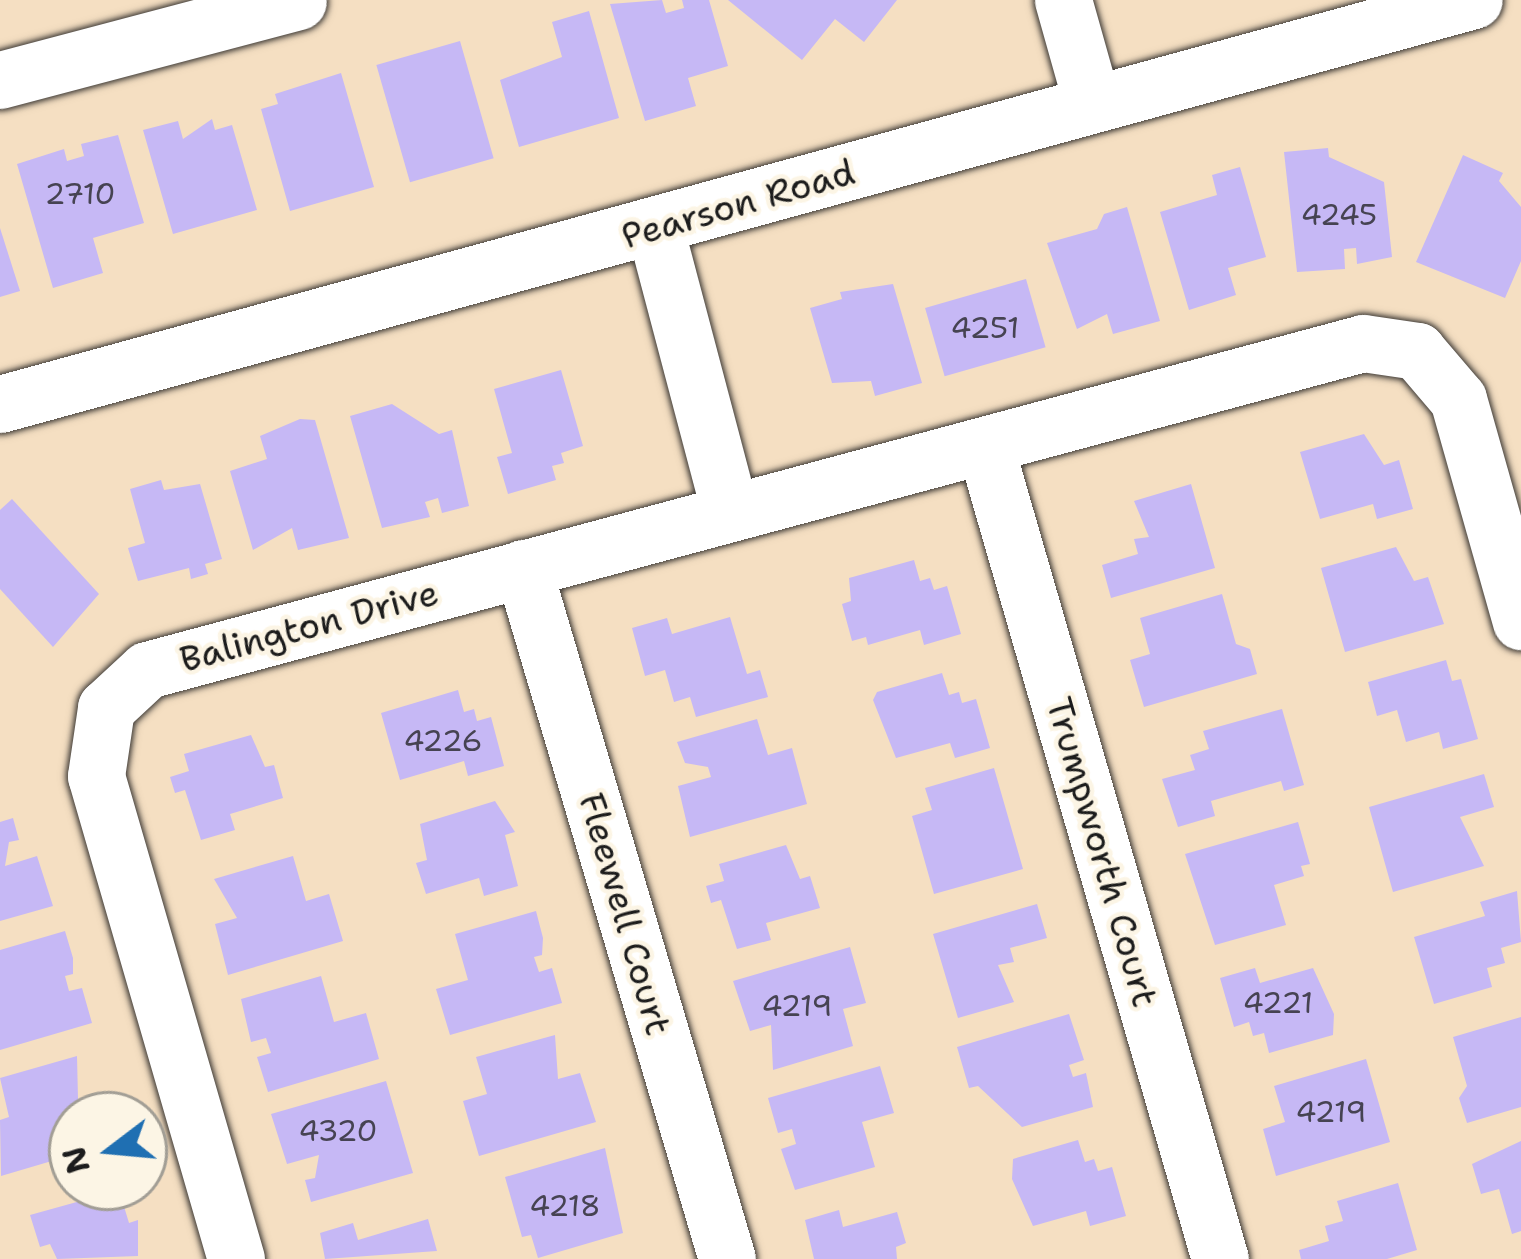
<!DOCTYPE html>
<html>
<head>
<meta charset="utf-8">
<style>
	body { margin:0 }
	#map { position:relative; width:1521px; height:1259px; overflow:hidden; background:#f5dfc2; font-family:"Shantell Sans",sans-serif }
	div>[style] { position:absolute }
	.building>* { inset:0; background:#c6b8f5; transform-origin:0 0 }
	.roads { filter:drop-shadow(0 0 3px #3d3935) drop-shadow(0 0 3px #3d3935) }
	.minor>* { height:57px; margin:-28.5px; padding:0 28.5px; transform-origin:28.5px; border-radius:28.5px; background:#fff }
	span { translate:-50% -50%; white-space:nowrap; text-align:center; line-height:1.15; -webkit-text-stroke:9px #fcf5e5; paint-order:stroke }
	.number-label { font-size:30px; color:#464352 }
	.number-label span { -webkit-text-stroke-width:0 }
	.street-label { font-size:36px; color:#1c1c1c }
	.north { position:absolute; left:48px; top:1091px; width:120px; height:120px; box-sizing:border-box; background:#fcf5e5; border:3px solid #a29e95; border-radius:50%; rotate:254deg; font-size:33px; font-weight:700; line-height:48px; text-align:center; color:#1c1c1c }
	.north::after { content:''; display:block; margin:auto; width:42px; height:54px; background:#1f6fb2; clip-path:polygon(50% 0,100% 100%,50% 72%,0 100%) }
</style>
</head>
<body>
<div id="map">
	<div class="building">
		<i style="clip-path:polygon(662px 0,666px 13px,684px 8px,682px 0,709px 0,728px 66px,688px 78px,696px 106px,645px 121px,610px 4px)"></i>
		<i style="clip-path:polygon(728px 0,897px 0,864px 42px,835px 19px,802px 60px)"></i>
		<i style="clip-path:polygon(589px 11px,619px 118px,519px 147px,500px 80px,562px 57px,552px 22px)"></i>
		<i style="left:460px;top:41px;width:122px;height:87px;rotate:74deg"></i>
		<i style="clip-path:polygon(341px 73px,374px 187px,290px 211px,261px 109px,278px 104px,275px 94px)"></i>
		<i style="clip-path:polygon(212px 119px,215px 130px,232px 125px,257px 210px,173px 234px,143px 130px,178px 121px,183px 139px)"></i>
		<i style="clip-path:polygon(118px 135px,144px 223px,93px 238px,103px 273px,53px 288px,17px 164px,64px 149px,67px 161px,84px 156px,81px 144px)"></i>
		<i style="clip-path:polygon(1328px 148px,1329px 157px,1384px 182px,1392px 257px,1357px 264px,1356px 248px,1344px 249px,1345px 269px,1297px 272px,1284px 152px)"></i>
		<i style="clip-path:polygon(1463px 155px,1503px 173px,1499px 181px,1521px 207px,1521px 261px,1505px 298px,1416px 262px)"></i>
		<i style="clip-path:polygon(1240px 167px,1266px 257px,1228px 268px,1236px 295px,1189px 310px,1160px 212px,1217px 195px,1212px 175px)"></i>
		<i style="clip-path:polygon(1127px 207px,1160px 321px,1113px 334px,1107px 314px,1077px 329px,1047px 243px,1097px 229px,1104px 214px)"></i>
		<i style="clip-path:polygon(0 228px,20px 291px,0 297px)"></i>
		<i style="left:1026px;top:279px;width:71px;height:105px;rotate:74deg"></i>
		<i style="clip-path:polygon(893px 284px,922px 383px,875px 396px,871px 381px,832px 383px,810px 308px,842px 299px,840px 292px)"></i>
		<i style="clip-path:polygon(561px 370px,583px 446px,561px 453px,564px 463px,552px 466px,556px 480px,508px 494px,497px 457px,512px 453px,494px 389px)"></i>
		<i style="clip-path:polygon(392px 404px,439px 434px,452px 430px,469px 506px,442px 513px,438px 498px,425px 502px,430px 517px,382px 528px,350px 416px)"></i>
		<i style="clip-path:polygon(300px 419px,315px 420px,349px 538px,298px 550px,292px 528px,253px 550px,230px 471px,267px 459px,260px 436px)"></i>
		<i style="clip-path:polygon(1364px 434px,1384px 465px,1399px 460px,1413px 509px,1377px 519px,1373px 504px,1320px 519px,1300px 452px)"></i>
		<i style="clip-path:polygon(161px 480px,164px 490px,200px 484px,222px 559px,205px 564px,208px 574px,191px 579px,189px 568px,138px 581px,128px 548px,145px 543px,130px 489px)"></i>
		<i style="clip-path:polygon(1191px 484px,1215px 568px,1111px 598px,1102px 565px,1138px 554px,1134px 539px,1149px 537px,1134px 501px)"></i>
		<i style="clip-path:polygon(12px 499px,99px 594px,53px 647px,0 589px,0 510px)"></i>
		<i style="clip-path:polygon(1396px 547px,1414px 581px,1428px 577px,1444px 624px,1345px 652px,1321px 568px)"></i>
		<i style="clip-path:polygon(914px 560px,920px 581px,930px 578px,934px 590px,947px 586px,961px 634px,924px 645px,920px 630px,868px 645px,866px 637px,852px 641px,842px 604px,851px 601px,849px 578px)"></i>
		<i style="clip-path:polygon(1222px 594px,1236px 644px,1250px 649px,1257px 674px,1144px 707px,1130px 660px,1150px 654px,1140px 618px)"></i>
		<i style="clip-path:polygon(730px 617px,747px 674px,760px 670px,768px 697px,696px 717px,690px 697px,674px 702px,665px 670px,645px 676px,632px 628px,667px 618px,672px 634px)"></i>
		<i style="clip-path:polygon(1446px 660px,1452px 681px,1461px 679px,1478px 739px,1443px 749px,1439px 732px,1406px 742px,1397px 710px,1377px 716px,1368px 682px)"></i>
		<i style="clip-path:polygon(942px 673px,949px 695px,959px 692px,962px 703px,976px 699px,990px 748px,955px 758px,950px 743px,896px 758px,873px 700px,877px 692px)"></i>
		<i style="clip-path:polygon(458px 690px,464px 712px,474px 709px,477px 721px,491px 717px,504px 766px,468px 776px,464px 761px,400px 780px,381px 713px)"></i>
		<i style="clip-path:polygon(1282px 709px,1304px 785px,1284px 791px,1281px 781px,1211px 801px,1215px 816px,1178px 827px,1162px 779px,1195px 770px,1190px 755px,1209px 749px,1203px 731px)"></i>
		<i style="clip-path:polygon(757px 719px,768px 755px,792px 748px,807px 804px,690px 837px,678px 786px,711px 777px,708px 767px,685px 763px,677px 742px)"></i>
		<i style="clip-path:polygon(251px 735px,265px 767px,274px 765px,283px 798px,230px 814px,235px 830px,201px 840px,185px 790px,175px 793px,170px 777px,189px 771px,184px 754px)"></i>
		<i style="clip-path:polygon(994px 768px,1023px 869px,934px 894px,912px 816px,932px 810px,925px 788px)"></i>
		<i style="clip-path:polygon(1484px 774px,1494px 807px,1460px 817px,1484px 866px,1393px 892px,1369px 807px)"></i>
		<i style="clip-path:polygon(495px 801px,515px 832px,505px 835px,518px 886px,484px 896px,479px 878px,426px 894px,416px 863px,427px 860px,420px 824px)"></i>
		<i style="clip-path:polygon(13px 818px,19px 840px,9px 842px,5px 866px,37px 856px,53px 906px,0 921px,0 822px)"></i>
		<i style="clip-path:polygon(1298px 822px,1310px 864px,1301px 866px,1304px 876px,1274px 885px,1286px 925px,1215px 945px,1185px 854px)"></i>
		<i style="clip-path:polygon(786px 845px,800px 879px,810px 876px,820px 908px,766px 923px,771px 940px,737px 949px,721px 900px,711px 903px,706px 886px,724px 881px,719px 864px)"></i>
		<i style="clip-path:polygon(293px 856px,306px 901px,329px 894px,343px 941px,228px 975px,215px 924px,237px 918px,214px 879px)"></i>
		<i style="clip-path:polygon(1517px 891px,1521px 942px,1501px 948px,1505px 963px,1487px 968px,1492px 987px,1434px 1004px,1414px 937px,1485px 916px,1480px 902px)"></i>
		<i style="clip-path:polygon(1037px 904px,1047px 938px,1010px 948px,1014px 962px,998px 965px,1014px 1002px,958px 1018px,933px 934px)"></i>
		<i style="clip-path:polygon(536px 911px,543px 938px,542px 955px,534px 957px,539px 972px,552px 968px,562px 1003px,450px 1035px,436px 989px,468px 980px,455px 934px)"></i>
		<i style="clip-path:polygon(65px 931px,73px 958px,73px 974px,65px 976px,69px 991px,82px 988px,92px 1023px,0 1050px,0 950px)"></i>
		<i style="clip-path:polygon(850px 947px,866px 1003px,843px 1009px,853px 1046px,773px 1070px,771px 1025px,750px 1031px,733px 981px)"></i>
		<i style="clip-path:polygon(1255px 968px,1260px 983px,1313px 968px,1334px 1014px,1333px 1035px,1269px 1053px,1264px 1033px,1253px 1036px,1249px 1022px,1234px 1027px,1220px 978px)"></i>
		<i style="clip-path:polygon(321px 976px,334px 1022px,366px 1013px,379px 1059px,268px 1092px,257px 1057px,271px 1053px,266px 1038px,251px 1042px,241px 999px)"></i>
		<i style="clip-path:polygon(1069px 1014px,1084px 1060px,1069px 1065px,1073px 1077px,1086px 1073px,1093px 1107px,1022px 1127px,978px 1086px,969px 1088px,957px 1047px)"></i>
		<i style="clip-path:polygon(1521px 1017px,1521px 1107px,1467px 1123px,1459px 1098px,1467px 1086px,1453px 1037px)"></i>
		<i style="clip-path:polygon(555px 1035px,558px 1079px,580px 1073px,596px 1122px,479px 1156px,463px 1101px,487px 1094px,476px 1057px)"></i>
		<i style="clip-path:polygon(77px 1056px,78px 1099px,100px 1093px,108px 1115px,72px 1115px,72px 1155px,1px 1176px,0 1120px,9px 1117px,0 1078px)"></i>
		<i style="clip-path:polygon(1366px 1059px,1390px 1142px,1276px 1176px,1263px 1129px,1285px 1122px,1274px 1086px)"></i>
		<i style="clip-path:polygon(880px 1066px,894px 1113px,862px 1122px,875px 1167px,795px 1190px,781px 1149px,796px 1144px,792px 1129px,778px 1133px,768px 1098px)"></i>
		<i style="clip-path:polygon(386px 1081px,413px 1173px,311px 1202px,305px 1180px,315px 1178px,319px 1155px,287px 1164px,271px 1114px)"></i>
		<i style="clip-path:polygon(1078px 1140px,1085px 1162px,1094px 1159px,1098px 1171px,1112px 1167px,1126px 1216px,1090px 1226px,1086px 1211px,1033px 1226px,1012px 1179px,1013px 1159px)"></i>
		<i style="clip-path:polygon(1521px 1141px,1521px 1231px,1512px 1234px,1499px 1189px,1481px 1194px,1472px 1164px)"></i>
		<i style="clip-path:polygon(605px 1148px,623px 1233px,538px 1258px,531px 1235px,522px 1237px,505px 1177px)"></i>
		<i style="clip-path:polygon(1398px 1183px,1417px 1250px,1387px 1259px,1301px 1259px,1299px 1250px,1329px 1241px,1325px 1226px,1343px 1221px,1337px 1201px)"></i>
		<i style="clip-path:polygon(80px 1187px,119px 1190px,129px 1223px,138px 1220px,138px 1256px,57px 1259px,50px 1244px,40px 1247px,30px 1215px,84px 1200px)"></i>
		<i style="clip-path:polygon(839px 1210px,843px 1227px,897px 1212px,906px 1243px,896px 1247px,897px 1259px,814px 1259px,805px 1220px)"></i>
		<i style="clip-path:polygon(428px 1219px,437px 1251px,325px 1259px,320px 1233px,353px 1223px,358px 1240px)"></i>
	</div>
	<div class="roads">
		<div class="minor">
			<i style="left:1063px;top:0;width:107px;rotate:74.3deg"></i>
			<i style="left:0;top:80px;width:308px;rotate:-14.8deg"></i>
			<i style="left:655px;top:228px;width:294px;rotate:75.2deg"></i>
			<i style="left:0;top:404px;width:1528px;rotate:-15.33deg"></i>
			<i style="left:985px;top:446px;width:846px;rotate:73.88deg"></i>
			<i style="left:523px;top:568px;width:720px;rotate:73.55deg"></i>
			<i style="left:236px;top:1259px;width:503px;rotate:-106.16deg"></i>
			<i style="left:96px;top:776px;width:69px;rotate:-81.6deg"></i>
			<i style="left:106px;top:708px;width:56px;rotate:-42.8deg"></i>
			<i style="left:147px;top:670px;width:1259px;rotate:-15.05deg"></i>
			<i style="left:1363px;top:343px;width:55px;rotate:8.4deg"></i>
			<i style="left:1417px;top:351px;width:63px;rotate:49.5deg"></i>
			<i style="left:1458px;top:399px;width:231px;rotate:74.2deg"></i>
		</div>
	</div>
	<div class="number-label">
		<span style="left:80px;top:194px">2710</span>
		<span style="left:1339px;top:215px">4245</span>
		<span style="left:985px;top:328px">4251</span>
		<span style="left:443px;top:741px">4226</span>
		<span style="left:1278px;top:1003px">4221</span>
		<span style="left:797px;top:1006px">4219</span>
		<span style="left:1331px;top:1112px">4219</span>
		<span style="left:338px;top:1131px">4320</span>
		<span style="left:565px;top:1206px">4218</span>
	</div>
	<div class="street-label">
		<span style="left:738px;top:204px;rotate:-16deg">Pearson Road</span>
		<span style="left:309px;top:626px;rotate:-15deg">Balington Drive</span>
		<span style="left:1102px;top:852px;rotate:74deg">Trumpworth Court</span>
		<span style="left:625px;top:914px;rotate:74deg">Fleewell Court</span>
	</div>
	<div class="north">N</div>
</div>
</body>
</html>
